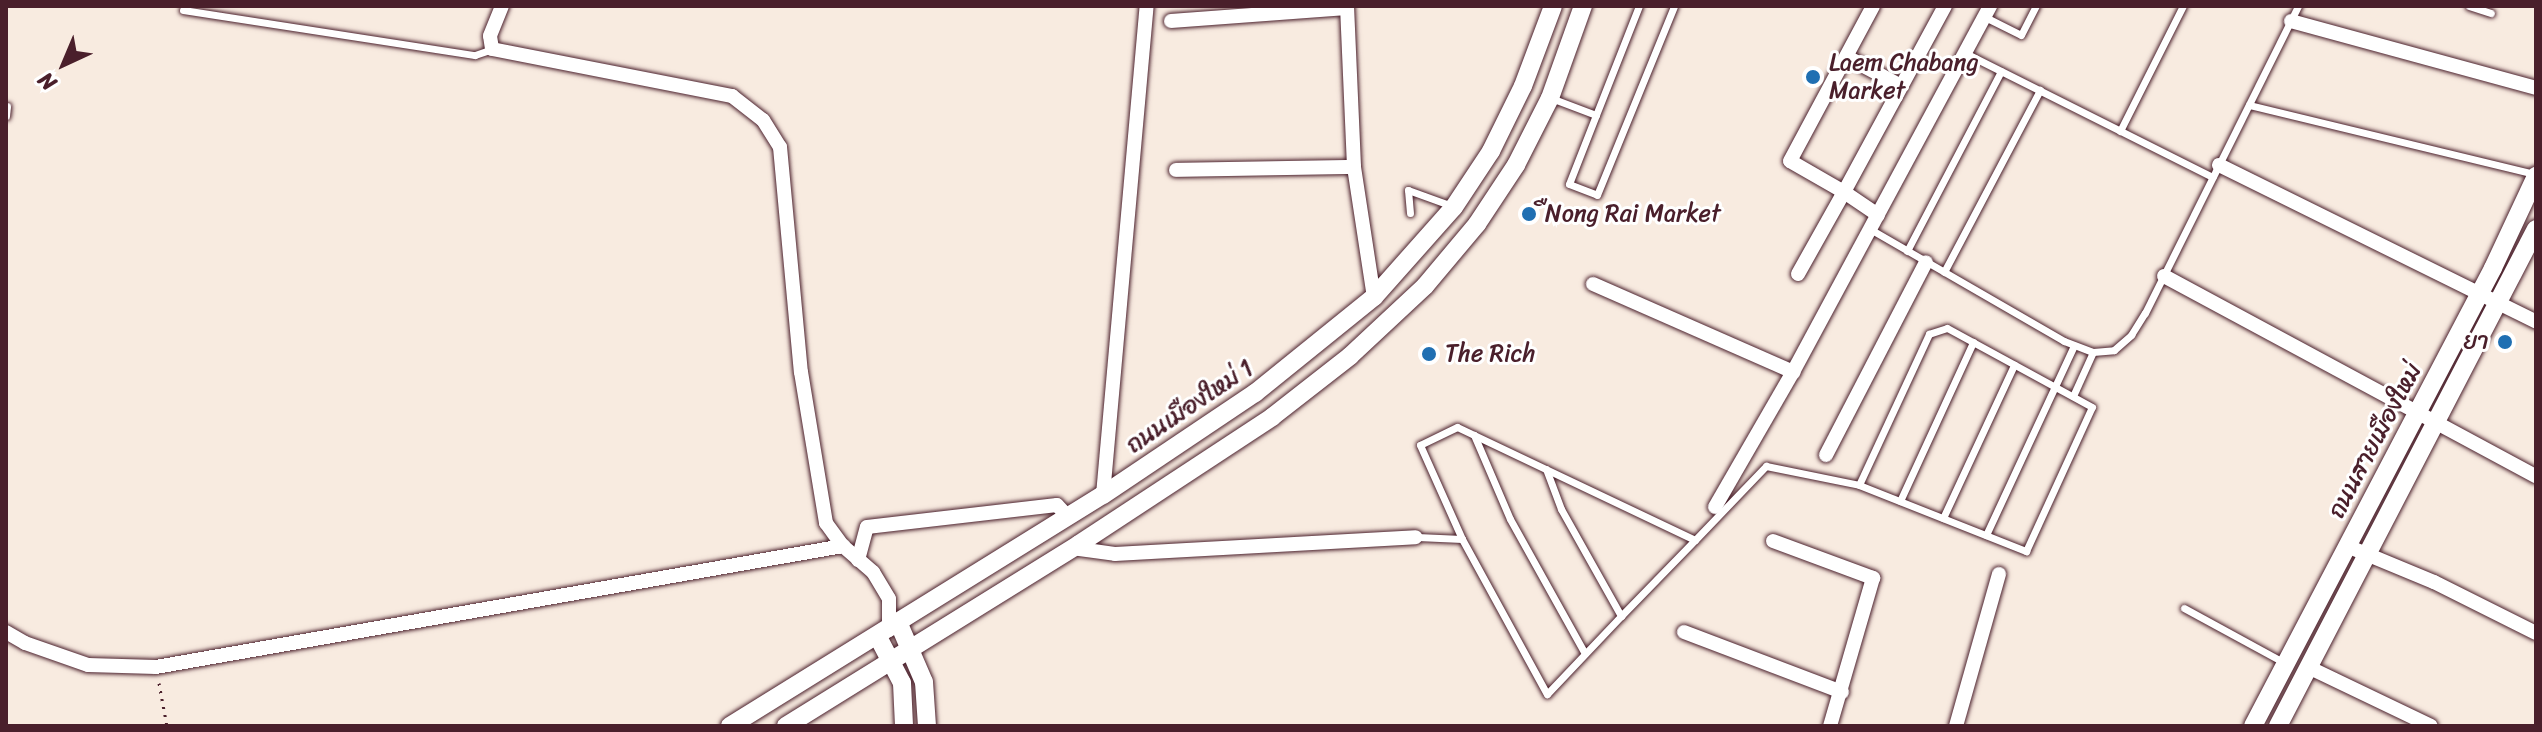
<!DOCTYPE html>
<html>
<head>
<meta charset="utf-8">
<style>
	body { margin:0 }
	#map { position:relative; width:2542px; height:732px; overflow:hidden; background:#f8ebe0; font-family:Sriracha,"Playpen Sans Thai",sans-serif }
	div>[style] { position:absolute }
	.path>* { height:3px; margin-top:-1.5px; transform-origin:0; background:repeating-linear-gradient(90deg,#4a1f2b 0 2px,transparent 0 8px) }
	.roads { filter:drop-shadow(0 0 2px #4a1f2b) drop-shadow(0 0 2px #4a1f2b) }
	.service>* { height:7px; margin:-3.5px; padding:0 3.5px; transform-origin:3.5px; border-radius:3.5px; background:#fff }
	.minor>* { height:14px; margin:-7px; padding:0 7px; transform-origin:7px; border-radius:7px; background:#fff }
	.tertiary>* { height:18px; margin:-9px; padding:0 9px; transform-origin:9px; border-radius:9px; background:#fff }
	.dots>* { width:22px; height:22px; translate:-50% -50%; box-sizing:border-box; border:4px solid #fff; border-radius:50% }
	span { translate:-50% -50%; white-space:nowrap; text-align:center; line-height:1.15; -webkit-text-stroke:6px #fff; paint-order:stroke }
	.poi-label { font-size:24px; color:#4a1f2b }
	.left { translate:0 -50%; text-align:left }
	.right { translate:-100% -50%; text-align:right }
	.street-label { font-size:24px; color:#4a1f2b }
	.frame { position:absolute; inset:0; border:8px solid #4a1f2b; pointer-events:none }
	.north { position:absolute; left:24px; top:24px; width:80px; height:80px; -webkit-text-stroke:6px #fff; paint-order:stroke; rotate:224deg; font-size:22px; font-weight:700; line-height:32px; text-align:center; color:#4a1f2b }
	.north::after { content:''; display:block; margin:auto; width:28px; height:36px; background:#4a1f2b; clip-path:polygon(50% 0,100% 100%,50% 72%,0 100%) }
</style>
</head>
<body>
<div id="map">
	<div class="path">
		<i style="left:159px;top:683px;width:44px;rotate:79.5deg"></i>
	</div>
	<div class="roads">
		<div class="service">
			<i style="left:2469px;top:6px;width:23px;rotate:18deg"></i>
			<i style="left:183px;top:10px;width:295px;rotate:8.8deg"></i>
			<i style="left:475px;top:55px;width:18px;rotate:-19deg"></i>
			<i style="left:1985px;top:17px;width:40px;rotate:26.6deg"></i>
			<i style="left:2021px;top:35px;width:33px;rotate:-63deg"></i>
			<i style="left:1965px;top:53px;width:277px;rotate:26.6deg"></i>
			<i style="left:1551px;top:98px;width:48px;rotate:20.7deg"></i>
			<i style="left:1596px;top:115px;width:74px;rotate:111.4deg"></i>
			<i style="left:1569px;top:184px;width:30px;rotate:21deg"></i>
			<i style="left:1597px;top:195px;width:204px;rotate:-67.8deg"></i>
			<i style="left:2249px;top:105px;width:293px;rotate:13.6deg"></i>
			<i style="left:1596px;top:115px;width:117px;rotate:-68.5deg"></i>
			<i style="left:6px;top:116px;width:10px;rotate:-84deg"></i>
			<i style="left:2120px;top:131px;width:140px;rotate:-63.3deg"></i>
			<i style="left:1410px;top:213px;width:23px;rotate:-95deg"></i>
			<i style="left:1408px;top:190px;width:47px;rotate:20deg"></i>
			<i style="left:1870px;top:229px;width:224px;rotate:30deg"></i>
			<i style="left:2064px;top:341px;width:31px;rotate:21deg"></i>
			<i style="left:2093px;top:352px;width:21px;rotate:-5deg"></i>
			<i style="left:2114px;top:350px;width:23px;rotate:-41deg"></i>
			<i style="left:2131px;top:335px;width:26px;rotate:-58deg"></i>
			<i style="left:2145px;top:313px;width:343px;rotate:-63.5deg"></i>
			<i style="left:1907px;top:251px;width:203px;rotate:-62.4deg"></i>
			<i style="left:1944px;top:272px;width:206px;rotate:-62.2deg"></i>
			<i style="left:2073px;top:396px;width:48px;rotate:-65.6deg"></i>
			<i style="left:1474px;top:435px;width:91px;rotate:66.8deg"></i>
			<i style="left:1510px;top:519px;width:154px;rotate:60.9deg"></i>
			<i style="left:1546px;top:469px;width:43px;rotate:69.4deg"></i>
			<i style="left:1561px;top:509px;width:123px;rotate:60.7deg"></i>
			<i style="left:1900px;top:501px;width:175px;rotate:-65.3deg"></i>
			<i style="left:1943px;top:518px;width:169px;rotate:-65.1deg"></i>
			<i style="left:1986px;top:535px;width:209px;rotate:-65.1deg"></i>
			<i style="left:1417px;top:537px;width:45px;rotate:2.5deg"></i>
			<i style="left:1695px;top:540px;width:263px;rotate:-154.6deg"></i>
			<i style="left:1457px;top:427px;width:41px;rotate:154.1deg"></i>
			<i style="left:1420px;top:445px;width:103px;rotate:65.9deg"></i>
			<i style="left:1462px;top:539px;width:177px;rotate:61.3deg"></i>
			<i style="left:1547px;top:694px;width:108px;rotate:-46.5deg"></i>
			<i style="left:1621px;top:616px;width:106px;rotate:-45.8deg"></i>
			<i style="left:1695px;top:540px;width:103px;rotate:-46.2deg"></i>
			<i style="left:1766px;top:466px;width:95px;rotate:11.5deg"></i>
			<i style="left:1859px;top:485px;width:180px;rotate:21.6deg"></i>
			<i style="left:2026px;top:551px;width:158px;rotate:-65.4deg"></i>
			<i style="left:2092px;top:407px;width:165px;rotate:-151.4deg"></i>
			<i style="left:1947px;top:328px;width:19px;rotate:162deg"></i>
			<i style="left:1929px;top:334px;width:166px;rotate:114.9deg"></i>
			<i style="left:2184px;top:608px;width:113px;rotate:28.6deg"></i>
		</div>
		<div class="minor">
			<i style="left:502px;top:6px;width:32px;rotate:112deg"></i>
			<i style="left:490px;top:36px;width:13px;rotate:81deg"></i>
			<i style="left:492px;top:49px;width:245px;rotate:11.1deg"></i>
			<i style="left:732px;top:96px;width:39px;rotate:38deg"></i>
			<i style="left:763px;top:120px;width:32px;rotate:58deg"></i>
			<i style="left:780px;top:147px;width:226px;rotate:84.7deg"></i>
			<i style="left:801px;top:372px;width:153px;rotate:80.6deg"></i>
			<i style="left:826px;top:523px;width:29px;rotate:54deg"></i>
			<i style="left:843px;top:546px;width:40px;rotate:41deg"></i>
			<i style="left:873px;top:572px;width:31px;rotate:59deg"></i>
			<i style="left:889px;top:599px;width:31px;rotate:90deg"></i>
			<i style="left:1347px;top:6px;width:161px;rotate:87.5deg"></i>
			<i style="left:1354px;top:167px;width:132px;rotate:81.3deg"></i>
			<i style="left:1171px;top:21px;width:176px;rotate:-4.2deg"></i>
			<i style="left:2291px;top:21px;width:254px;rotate:15.3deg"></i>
			<i style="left:1847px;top:57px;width:61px;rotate:28.2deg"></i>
			<i style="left:2219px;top:165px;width:354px;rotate:26.3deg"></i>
			<i style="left:1176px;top:170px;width:178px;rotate:-1deg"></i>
			<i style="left:1878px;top:215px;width:41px;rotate:-145.9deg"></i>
			<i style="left:1844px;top:192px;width:212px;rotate:-61.5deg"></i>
			<i style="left:1798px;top:274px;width:94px;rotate:-60.7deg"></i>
			<i style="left:1844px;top:192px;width:62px;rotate:-150.1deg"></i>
			<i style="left:1790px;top:161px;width:176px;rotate:-61.8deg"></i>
			<i style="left:2164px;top:276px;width:422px;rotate:28.3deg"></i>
			<i style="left:1593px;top:284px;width:219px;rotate:23.7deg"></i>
			<i style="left:1826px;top:455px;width:217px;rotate:-62.6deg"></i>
			<i style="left:1103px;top:495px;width:491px;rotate:-84.9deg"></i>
			<i style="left:1715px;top:507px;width:156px;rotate:-60deg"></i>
			<i style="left:1793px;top:372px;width:416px;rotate:-61.7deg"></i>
			<i style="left:1773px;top:541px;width:107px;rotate:20.3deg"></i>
			<i style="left:1873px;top:578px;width:154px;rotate:106.2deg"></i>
			<i style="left:2347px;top:546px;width:94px;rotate:22.5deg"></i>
			<i style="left:2434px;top:582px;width:114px;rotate:26.6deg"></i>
			<i style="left:1072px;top:548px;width:43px;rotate:7.9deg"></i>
			<i style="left:1115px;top:554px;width:301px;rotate:-3.2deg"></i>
			<i style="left:858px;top:560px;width:34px;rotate:-75deg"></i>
			<i style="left:867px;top:527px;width:191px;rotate:-6.6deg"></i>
			<i style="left:1057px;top:505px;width:16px;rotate:47deg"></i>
			<i style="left:6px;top:632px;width:22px;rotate:30deg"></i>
			<i style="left:25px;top:643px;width:67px;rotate:19.2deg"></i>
			<i style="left:88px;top:665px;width:68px;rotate:1.7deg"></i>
			<i style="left:156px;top:667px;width:698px;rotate:-9.99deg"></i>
			<i style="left:1684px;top:632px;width:169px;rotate:20.8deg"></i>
			<i style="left:2308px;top:667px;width:136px;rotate:25.6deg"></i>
			<i style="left:1956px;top:726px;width:158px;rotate:-74.2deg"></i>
		</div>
		<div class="tertiary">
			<i style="left:899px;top:624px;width:63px;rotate:66.7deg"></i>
			<i style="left:924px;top:682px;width:44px;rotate:86.1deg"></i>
			<i style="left:878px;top:637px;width:52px;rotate:62.4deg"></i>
			<i style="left:902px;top:683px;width:43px;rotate:87.3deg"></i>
			<i style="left:730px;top:726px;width:439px;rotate:-31.8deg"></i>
			<i style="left:1103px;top:495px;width:183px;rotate:-33.9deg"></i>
			<i style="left:1255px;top:393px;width:153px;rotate:-38.9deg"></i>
			<i style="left:1374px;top:297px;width:120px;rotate:-48.4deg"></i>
			<i style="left:1454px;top:207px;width:67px;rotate:-56.5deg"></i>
			<i style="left:1491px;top:151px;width:72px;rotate:-63.8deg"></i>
			<i style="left:1523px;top:86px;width:85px;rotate:-69.4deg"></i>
			<i style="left:786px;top:726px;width:345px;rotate:-31.8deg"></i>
			<i style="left:1079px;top:544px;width:231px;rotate:-33.3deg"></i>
			<i style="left:1272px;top:417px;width:99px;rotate:-38deg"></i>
			<i style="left:1350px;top:356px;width:103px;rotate:-43deg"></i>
			<i style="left:1425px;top:286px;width:81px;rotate:-50deg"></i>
			<i style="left:1477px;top:224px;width:71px;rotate:-56.5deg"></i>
			<i style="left:1516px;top:165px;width:75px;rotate:-63.1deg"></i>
			<i style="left:1550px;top:98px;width:98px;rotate:-70.3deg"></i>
			<i style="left:2253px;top:726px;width:517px;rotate:-62.34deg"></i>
			<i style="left:2493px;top:268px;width:102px;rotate:-64.9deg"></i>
			<i style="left:2278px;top:726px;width:560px;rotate:-62.57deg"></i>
		</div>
	</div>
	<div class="dots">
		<i style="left:1813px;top:77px;background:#1f6fb2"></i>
		<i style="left:1529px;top:214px;background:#1f6fb2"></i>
		<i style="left:2505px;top:342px;background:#1f6fb2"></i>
		<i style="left:1429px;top:354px;background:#1f6fb2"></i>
	</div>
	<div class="poi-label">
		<span class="left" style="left:1829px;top:77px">Laem Chabang<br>Market</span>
		<span class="left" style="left:1545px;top:214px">ืNong Rai Market</span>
		<span class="right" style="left:2489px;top:342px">ยา</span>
		<span class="left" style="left:1445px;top:354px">The Rich</span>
	</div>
	<div class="street-label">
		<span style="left:1190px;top:407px;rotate:-34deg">ถนนเมืองใหม่ 1</span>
		<span style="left:2375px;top:441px;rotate:-62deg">ถนนสายเมืองใหม่</span>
	</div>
	<div class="frame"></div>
	<div class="north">N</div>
</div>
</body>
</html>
